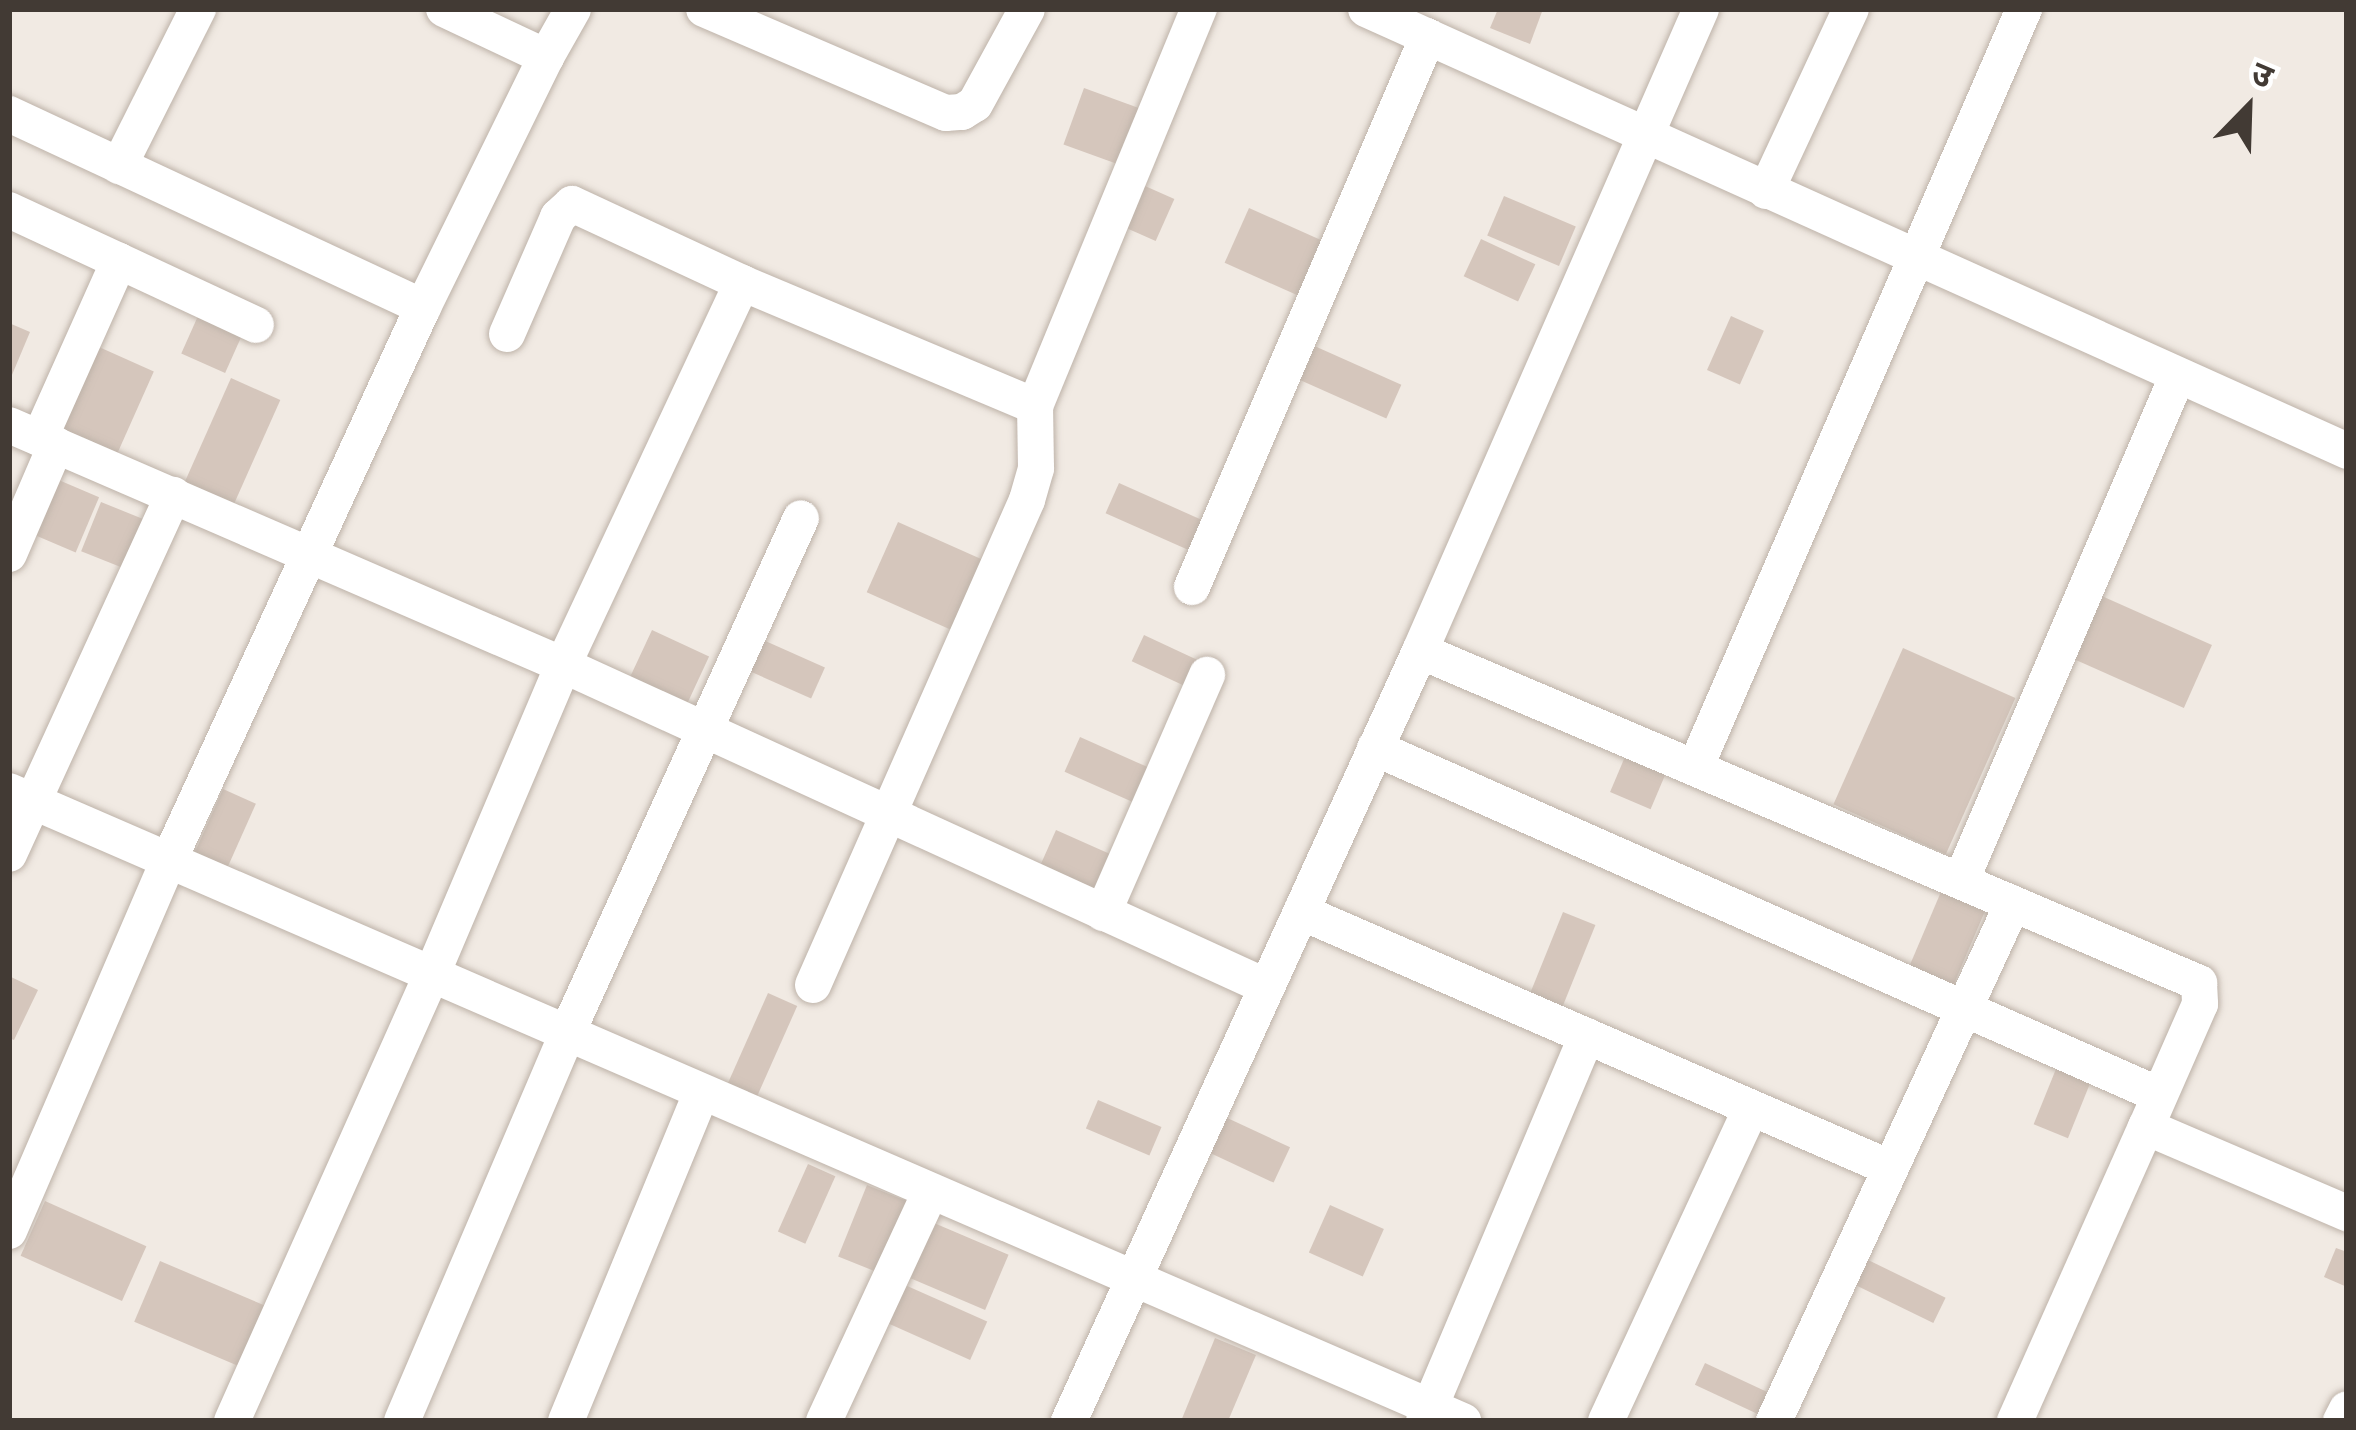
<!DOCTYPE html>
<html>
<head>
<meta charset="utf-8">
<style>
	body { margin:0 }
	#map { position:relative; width:2356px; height:1430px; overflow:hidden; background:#f1eae3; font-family:"DM Sans","Noto Sans Devanagari",sans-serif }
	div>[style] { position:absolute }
	.building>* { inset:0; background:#d5c6bc; transform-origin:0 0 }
	.roads { filter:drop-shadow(0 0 3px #beb3a9) drop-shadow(0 0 3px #beb3a9) }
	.street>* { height:36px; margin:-18px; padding:0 18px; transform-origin:18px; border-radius:18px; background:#fff }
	span { translate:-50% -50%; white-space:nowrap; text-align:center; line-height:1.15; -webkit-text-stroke:10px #fff; paint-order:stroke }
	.frame { position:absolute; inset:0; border:12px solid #423a34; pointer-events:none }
	.north { position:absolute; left:2188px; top:48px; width:120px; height:120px; -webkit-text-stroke:9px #fff; paint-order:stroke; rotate:23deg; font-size:33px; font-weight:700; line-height:48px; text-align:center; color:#423a34 }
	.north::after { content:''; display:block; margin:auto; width:42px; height:54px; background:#423a34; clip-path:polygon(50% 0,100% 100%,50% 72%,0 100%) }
</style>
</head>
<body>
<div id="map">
	<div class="building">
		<i style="clip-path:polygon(1498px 9px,1543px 9px,1530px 44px,1490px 28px)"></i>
		<i style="left:1084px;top:88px;width:72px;height:60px;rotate:20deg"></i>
		<i style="left:1136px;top:182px;width:42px;height:46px;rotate:24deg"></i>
		<i style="left:1504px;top:196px;width:78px;height:43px;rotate:23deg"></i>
		<i style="left:1249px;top:208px;width:89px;height:60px;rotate:24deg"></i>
		<i style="left:1481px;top:239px;width:60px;height:41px;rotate:25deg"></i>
		<i style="left:202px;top:307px;width:48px;height:51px;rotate:24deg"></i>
		<i style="left:1731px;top:316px;width:36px;height:59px;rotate:24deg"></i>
		<i style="clip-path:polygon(9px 323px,30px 332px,9px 382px)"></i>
		<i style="left:1310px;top:344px;width:100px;height:37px;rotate:24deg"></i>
		<i style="left:99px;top:347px;width:60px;height:98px;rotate:24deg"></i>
		<i style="left:231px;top:378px;width:54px;height:120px;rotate:24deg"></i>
		<i style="left:54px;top:478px;width:49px;height:60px;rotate:23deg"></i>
		<i style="left:1119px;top:483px;width:92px;height:33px;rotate:24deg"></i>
		<i style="left:101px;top:502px;width:48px;height:53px;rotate:22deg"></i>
		<i style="left:898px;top:522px;width:94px;height:77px;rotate:24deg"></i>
		<i style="left:2095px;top:593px;width:128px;height:69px;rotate:24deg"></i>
		<i style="left:652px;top:630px;width:63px;height:56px;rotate:25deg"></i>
		<i style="left:1144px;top:635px;width:62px;height:29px;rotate:25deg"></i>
		<i style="left:761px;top:639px;width:70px;height:34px;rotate:24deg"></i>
		<i style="left:1903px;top:648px;width:123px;height:171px;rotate:24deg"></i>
		<i style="left:1080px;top:737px;width:77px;height:38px;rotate:24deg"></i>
		<i style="left:1630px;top:745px;width:44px;height:51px;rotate:23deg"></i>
		<i style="left:223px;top:789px;width:36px;height:69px;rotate:24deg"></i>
		<i style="left:1056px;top:830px;width:69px;height:50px;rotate:24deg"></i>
		<i style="left:1946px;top:880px;width:48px;height:103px;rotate:23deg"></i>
		<i style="left:1563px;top:912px;width:35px;height:99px;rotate:22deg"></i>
		<i style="clip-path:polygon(9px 976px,38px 990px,14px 1040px,9px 1038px)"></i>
		<i style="left:768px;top:993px;width:32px;height:108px;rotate:24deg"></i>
		<i style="left:2058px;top:1064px;width:37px;height:65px;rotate:22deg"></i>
		<i style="left:1098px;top:1100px;width:69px;height:31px;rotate:23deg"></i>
		<i style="left:1223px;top:1116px;width:74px;height:39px;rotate:25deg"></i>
		<i style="left:808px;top:1164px;width:30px;height:74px;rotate:24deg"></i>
		<i style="left:867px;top:1185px;width:48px;height:77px;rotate:22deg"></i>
		<i style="left:45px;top:1201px;width:111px;height:60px;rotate:24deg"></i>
		<i style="left:1330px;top:1205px;width:59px;height:52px;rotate:24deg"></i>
		<i style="left:934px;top:1223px;width:81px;height:60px;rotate:23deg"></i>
		<i style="clip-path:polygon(2336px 1248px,2347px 1252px,2347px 1287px,2324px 1277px)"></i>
		<i style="left:1862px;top:1257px;width:93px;height:28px;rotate:26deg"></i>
		<i style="left:160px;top:1261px;width:126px;height:66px;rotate:23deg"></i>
		<i style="left:905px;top:1285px;width:90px;height:42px;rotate:24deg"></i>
		<i style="clip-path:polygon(1215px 1338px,1256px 1355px,1228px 1421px,1181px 1421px)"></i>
		<i style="left:1705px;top:1363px;width:77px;height:24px;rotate:25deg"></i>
	</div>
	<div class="roads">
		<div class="street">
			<i style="left:444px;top:9px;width:113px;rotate:25.2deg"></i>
			<i style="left:546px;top:57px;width:55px;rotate:-60.6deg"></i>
			<i style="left:704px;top:9px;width:263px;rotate:23.3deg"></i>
			<i style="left:946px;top:113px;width:16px;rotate:-4deg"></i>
			<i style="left:962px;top:112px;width:15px;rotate:-32deg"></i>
			<i style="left:975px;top:104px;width:108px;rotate:-61.3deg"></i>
			<i style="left:1366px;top:9px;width:1076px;rotate:24.25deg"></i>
			<i style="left:1701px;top:9px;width:701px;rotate:113.64deg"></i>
			<i style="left:1420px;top:651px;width:847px;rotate:23.08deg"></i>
			<i style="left:2199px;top:983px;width:21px;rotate:87deg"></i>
			<i style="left:2200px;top:1004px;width:134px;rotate:113.7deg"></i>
			<i style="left:2146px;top:1127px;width:219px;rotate:23.2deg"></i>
			<i style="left:9px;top:114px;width:457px;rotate:25deg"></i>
			<i style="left:423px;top:307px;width:279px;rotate:-63.8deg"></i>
			<i style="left:119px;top:166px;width:176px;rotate:-63.3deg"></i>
			<i style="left:1766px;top:191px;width:201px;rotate:-65deg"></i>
			<i style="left:9px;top:210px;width:121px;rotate:24.9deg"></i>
			<i style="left:119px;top:261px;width:194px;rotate:114.1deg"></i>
			<i style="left:119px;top:261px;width:151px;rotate:25deg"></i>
			<i style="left:507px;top:334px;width:128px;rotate:-66.4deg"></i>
			<i style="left:558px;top:217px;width:19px;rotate:-43deg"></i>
			<i style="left:572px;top:204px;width:187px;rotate:24.9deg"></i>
			<i style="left:9px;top:425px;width:604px;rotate:23.42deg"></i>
			<i style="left:563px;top:665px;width:422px;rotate:-64.9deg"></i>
			<i style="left:742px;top:283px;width:318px;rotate:22.8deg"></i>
			<i style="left:1035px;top:406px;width:430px;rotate:-67.6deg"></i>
			<i style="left:9px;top:554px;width:119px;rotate:-66.7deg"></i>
			<i style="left:1192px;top:587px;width:599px;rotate:-66.81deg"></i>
			<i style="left:1375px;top:748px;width:857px;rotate:23.87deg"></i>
			<i style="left:1696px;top:766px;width:825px;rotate:-66.57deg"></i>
			<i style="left:9px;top:791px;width:1585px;rotate:23.43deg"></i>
			<i style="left:9px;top:854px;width:395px;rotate:-65.4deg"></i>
			<i style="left:1961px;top:881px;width:548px;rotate:-66.8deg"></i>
			<i style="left:1301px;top:912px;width:642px;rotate:23.49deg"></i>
			<i style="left:1103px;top:913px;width:260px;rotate:-66.4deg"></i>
			<i style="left:813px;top:985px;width:530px;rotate:-66.19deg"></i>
			<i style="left:1027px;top:500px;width:33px;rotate:-74deg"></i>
			<i style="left:1036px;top:468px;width:62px;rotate:-90.9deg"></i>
			<i style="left:9px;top:1231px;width:404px;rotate:-66.7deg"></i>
			<i style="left:169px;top:860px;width:609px;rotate:-65.33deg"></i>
			<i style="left:232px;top:1421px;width:490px;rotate:-65.9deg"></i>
			<i style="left:432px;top:974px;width:336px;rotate:-67deg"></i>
			<i style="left:563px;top:665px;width:774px;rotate:24.58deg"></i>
			<i style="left:402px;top:1421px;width:424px;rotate:-66.9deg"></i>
			<i style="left:568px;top:1031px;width:563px;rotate:-65.57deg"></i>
			<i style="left:566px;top:1421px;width:355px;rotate:-67.6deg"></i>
			<i style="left:824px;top:1421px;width:251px;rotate:-65.1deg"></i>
			<i style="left:1069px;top:1421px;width:846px;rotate:-65.49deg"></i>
			<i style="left:1424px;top:1421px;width:418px;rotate:-67.1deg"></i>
			<i style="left:1606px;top:1421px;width:345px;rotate:-65.1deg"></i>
			<i style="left:1774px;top:1421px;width:570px;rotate:-65.23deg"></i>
			<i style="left:2015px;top:1421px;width:322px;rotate:-66deg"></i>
			<i style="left:2341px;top:1421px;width:13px;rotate:-63deg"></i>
		</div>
	</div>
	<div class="frame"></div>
	<div class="north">उ</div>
</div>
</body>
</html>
